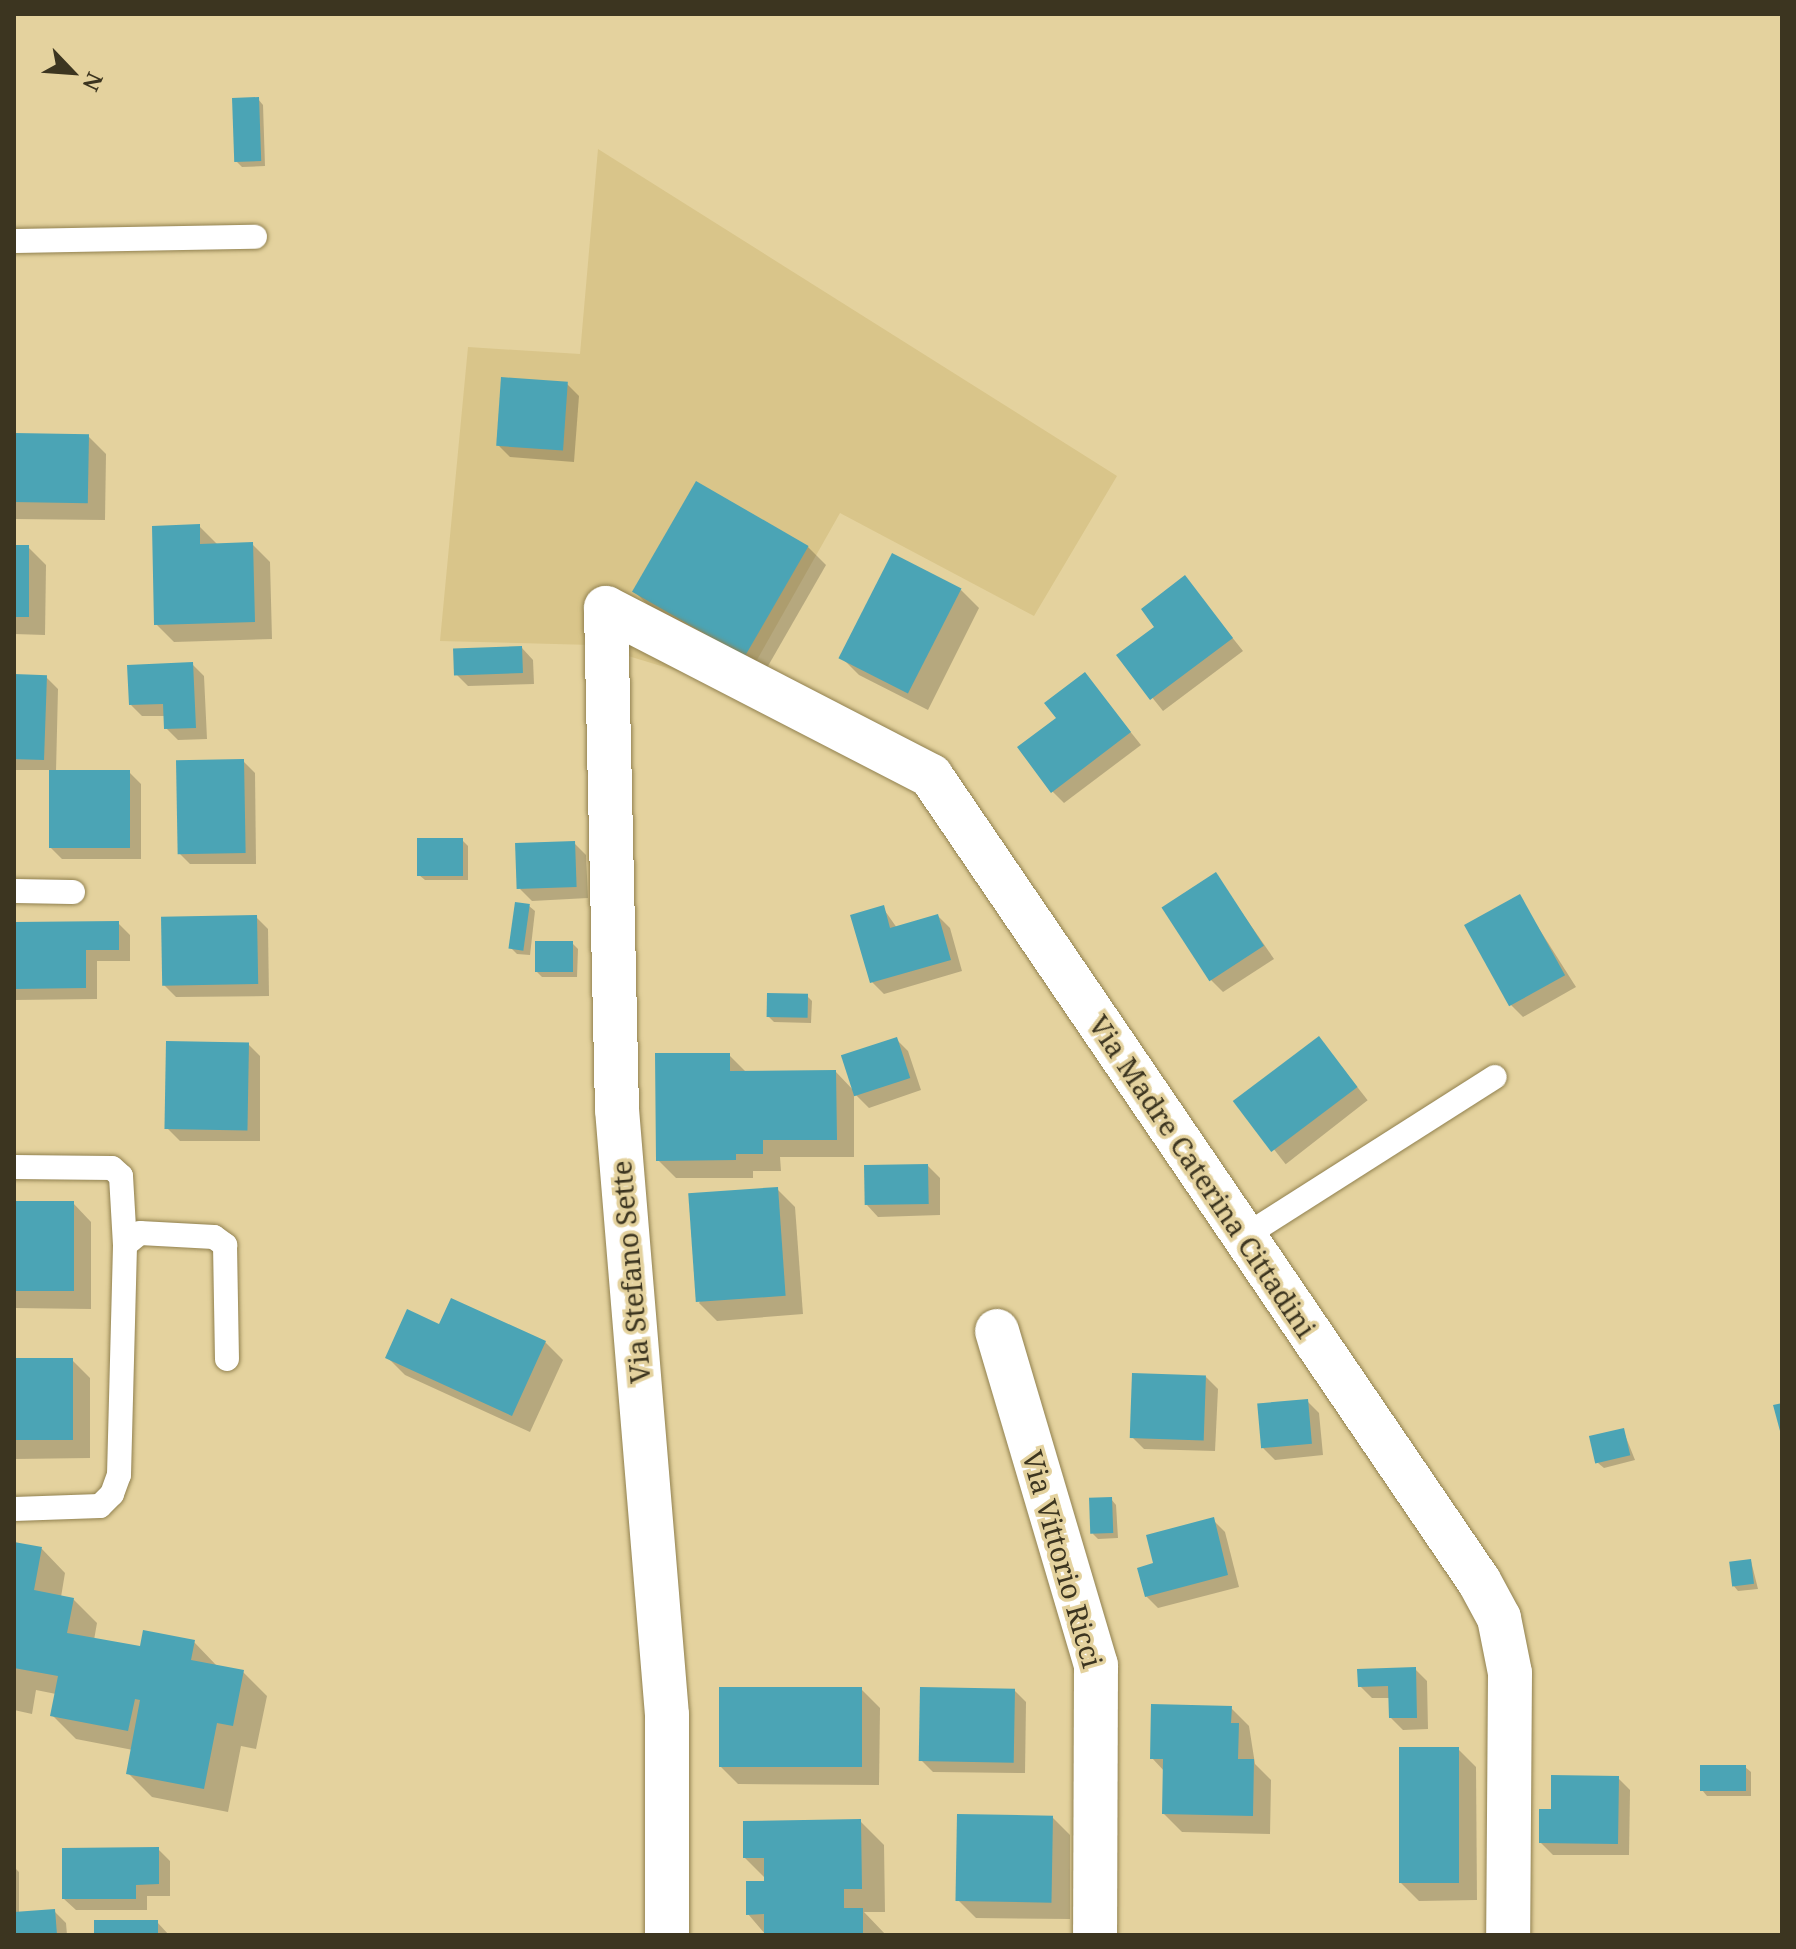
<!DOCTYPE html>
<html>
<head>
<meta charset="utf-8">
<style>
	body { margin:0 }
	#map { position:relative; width:1796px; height:1949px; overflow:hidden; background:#e4d29e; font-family:"Noto Serif",serif }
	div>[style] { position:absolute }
	.built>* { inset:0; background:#d9c58a }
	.shadow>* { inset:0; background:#0003; transform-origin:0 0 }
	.building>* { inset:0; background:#4ba4b5; transform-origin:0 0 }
	.roads { filter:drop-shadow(0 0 2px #91814f) drop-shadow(0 0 2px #91814f) }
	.service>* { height:24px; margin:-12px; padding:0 12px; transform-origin:12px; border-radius:12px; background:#fff }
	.minor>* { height:44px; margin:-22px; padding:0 22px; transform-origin:22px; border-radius:22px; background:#fff }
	span { translate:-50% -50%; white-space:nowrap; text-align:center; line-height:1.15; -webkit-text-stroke:7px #e4d29e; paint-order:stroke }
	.street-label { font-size:28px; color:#3c3520 }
	.frame { position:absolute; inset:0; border:16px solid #3c3520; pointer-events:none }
	.north { position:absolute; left:32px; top:32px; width:80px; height:80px; -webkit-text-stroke:6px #e4d29e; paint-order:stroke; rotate:115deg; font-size:22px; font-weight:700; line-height:32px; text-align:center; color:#3c3520 }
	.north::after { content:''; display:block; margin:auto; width:28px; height:36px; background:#3c3520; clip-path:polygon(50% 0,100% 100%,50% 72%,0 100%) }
</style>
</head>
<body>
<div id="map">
	<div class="built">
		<i style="clip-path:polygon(598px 149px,1117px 476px,1034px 616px,840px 513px,740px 690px,592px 645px,440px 641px,468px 347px,580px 354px)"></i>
	</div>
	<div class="shadow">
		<i style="clip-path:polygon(258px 99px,263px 105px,265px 166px,242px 167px,236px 161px)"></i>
		<i style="clip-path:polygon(567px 384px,579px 396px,574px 462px,510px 457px,498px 445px)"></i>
		<i style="clip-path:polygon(14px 435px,88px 436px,106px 454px,105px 520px,14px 519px)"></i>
		<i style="clip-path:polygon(199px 526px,218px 545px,252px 544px,270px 562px,272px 639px,174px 642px,156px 624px)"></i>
		<i style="clip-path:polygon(14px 547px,28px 547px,46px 565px,45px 635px,14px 634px)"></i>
		<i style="clip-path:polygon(808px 547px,826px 565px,764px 673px,653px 610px,635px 592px)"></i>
		<i style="clip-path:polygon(1185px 578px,1243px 651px,1163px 711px,1119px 656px,1157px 627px)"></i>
		<i style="clip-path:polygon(961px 590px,979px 608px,928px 710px,859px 675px,841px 657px)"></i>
		<i style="clip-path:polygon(522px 648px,533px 660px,534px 684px,468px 686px,456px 674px)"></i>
		<i style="clip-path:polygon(192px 664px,204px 676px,207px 739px,178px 740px,166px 728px,166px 716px,142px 716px,131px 705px)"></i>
		<i style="clip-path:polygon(1085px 675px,1141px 745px,1064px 803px,1052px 791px,1058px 719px)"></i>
		<i style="clip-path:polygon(14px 676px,46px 677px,58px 689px,56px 772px,129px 772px,141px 784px,141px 859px,62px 859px,50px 847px,51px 770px,14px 770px)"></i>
		<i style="clip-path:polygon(243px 761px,255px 773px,256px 864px,190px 864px,178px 852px)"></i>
		<i style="clip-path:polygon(462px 840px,468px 846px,468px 880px,425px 880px,419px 875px)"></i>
		<i style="clip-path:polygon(574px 843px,586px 855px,588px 898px,532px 901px,520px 889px)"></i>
		<i style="clip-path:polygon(1215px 874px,1274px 959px,1223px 992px,1211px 980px)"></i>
		<i style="clip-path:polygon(1519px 897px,1576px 987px,1523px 1017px,1511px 1005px)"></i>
		<i style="clip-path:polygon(529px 906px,535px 911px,530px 955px,517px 954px,511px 948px)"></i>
		<i style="clip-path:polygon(883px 908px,897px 928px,938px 916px,950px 928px,962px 971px,884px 994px,872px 982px)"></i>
		<i style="clip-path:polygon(256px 917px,268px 929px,269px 996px,176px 997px,164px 985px)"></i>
		<i style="clip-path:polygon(118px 923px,130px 935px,130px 961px,97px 961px,97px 999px,14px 1000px,14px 924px)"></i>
		<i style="clip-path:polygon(572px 943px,578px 949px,577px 977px,542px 977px,536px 971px)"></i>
		<i style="clip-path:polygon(807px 996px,812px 1001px,811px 1023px,774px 1022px,768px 1016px)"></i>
		<i style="left:1319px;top:1038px;width:79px;height:104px;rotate:52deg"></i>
		<i style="clip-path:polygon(896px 1039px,908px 1051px,921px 1090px,869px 1108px,854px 1093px,854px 1157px,780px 1157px,781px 1171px,753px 1171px,753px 1178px,676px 1178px,658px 1160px,729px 1055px,747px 1073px,836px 1072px,855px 1092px)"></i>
		<i style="clip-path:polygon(248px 1044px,260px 1056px,260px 1141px,180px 1141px,168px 1129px)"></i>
		<i style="clip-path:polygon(928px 1166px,940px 1178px,940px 1215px,878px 1217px,867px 1205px)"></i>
		<i style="clip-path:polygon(777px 1189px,795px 1207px,803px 1314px,717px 1321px,699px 1303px)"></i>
		<i style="clip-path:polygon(14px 1203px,73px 1203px,91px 1222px,91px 1309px,14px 1308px)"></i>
		<i style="clip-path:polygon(440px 1327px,545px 1342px,563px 1360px,530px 1432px,405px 1375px,387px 1357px)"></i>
		<i style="clip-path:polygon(72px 1360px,90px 1378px,90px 1458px,14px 1459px,14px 1361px)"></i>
		<i style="clip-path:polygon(1206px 1377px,1218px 1389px,1215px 1451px,1144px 1449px,1132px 1437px)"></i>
		<i style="clip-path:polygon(1307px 1401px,1319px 1413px,1323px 1455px,1275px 1460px,1263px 1448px)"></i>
		<i style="clip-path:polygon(1623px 1430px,1635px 1460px,1604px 1468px,1598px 1463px)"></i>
		<i style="clip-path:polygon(1111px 1499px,1116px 1505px,1118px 1538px,1098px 1539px,1093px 1534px)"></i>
		<i style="clip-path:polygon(1213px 1520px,1225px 1532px,1239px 1587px,1158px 1608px,1146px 1596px)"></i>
		<i style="clip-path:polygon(14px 1544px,42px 1549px,65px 1573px,61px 1597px,73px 1599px,97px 1623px,94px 1640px,141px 1649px,194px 1642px,217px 1666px,243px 1672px,267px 1696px,256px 1749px,241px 1746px,228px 1812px,152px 1797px,128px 1773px,133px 1750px,76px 1739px,52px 1715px,56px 1694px,36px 1690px,32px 1714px,14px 1710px)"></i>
		<i style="clip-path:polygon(1751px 1561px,1758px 1589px,1738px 1591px,1733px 1585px)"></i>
		<i style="clip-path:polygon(1415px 1669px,1427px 1681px,1428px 1729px,1403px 1730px,1391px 1718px,1390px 1698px,1372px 1698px,1360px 1686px)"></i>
		<i style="clip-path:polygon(862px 1690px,880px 1708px,879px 1785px,738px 1784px,720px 1766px)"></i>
		<i style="clip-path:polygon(1014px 1690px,1026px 1702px,1025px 1773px,933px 1772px,921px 1760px)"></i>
		<i style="clip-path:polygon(1231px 1708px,1249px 1726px,1255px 1764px,1271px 1780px,1270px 1834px,1182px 1832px,1164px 1814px,1165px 1772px,1152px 1758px)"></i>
		<i style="clip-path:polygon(1458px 1749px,1476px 1767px,1477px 1900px,1419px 1901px,1401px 1883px)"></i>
		<i style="clip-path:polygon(1745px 1767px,1751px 1772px,1751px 1796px,1707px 1796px,1702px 1790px)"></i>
		<i style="clip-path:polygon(1618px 1778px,1630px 1790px,1629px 1855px,1553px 1855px,1541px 1843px)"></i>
		<i style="clip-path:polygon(1052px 1817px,1070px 1835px,1070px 1919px,976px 1918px,958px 1900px)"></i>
		<i style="clip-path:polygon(860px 1821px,884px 1845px,885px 1912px,864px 1912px,886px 1935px,766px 1935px,748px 1914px,766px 1879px,745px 1858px)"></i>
		<i style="clip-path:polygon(158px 1849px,170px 1861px,170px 1896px,147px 1896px,147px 1910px,76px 1910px,64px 1899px)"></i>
		<i style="clip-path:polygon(14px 1867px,19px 1872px,19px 1913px,54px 1911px,66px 1923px,67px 1935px,14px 1935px)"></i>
		<i style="clip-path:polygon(157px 1922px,169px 1935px,96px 1935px)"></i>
	</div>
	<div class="building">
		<i style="left:259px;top:97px;width:64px;height:27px;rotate:88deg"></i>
		<i style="left:501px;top:377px;width:67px;height:69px;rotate:4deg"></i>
		<i style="left:14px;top:433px;width:75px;height:69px;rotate:1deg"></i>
		<i style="left:696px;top:481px;width:130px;height:128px;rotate:30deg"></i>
		<i style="clip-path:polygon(200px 524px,200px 544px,253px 542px,255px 622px,154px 625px,152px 526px)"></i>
		<i style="left:14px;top:545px;width:15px;height:72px"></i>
		<i style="left:892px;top:553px;width:78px;height:118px;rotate:27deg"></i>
		<i style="clip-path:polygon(1185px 575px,1233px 638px,1150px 700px,1116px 655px,1154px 627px,1141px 609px)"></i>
		<i style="left:522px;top:646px;width:27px;height:69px;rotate:88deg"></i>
		<i style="clip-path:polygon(193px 662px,196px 728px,164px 729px,163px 704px,129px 705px,127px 665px)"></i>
		<i style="clip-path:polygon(1085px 672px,1131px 732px,1051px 793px,1017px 747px,1056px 718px,1044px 703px)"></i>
		<i style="left:14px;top:674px;width:33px;height:85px;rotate:2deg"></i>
		<i style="left:244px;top:759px;width:94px;height:68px;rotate:89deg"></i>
		<i style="left:49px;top:770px;width:81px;height:78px"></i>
		<i style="left:417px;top:838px;width:46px;height:38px"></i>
		<i style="left:575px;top:841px;width:46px;height:60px;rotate:88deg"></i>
		<i style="left:1216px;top:872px;width:88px;height:65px;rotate:57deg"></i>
		<i style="left:1520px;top:894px;width:93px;height:64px;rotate:61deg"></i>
		<i style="left:515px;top:902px;width:15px;height:47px;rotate:8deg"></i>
		<i style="clip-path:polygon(884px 905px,890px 928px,938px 914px,951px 960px,870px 983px,850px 915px)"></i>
		<i style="left:257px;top:915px;width:69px;height:96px;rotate:89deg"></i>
		<i style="clip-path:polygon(119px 921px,119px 950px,86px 950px,86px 988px,14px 989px,14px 922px)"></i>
		<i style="left:535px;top:941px;width:38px;height:31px"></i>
		<i style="left:767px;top:993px;width:41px;height:24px;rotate:1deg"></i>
		<i style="left:1319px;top:1036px;width:64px;height:108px;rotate:53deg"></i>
		<i style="left:897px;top:1037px;width:43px;height:59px;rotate:72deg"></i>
		<i style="left:166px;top:1041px;width:83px;height:88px;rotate:1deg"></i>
		<i style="clip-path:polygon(655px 1053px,730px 1053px,730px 1071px,836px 1070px,837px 1140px,763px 1140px,763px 1154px,736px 1154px,736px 1160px,656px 1161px)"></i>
		<i style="left:928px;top:1164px;width:40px;height:64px;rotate:89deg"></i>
		<i style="left:778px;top:1187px;width:109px;height:90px;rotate:86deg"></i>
		<i style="left:14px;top:1201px;width:60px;height:90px"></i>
		<i style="clip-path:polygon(451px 1298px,546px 1341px,512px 1416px,385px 1358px,407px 1309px,439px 1324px)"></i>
		<i style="left:73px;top:1358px;width:82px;height:59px;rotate:90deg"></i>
		<i style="left:1132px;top:1373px;width:74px;height:65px;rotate:2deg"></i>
		<i style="left:1308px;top:1399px;width:45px;height:51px;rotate:85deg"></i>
		<i style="clip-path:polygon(1782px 1403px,1782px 1430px,1780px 1431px,1773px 1405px)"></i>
		<i style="left:1624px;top:1428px;width:28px;height:36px;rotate:77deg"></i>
		<i style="left:1112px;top:1497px;width:36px;height:23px;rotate:88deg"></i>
		<i style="clip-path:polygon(1214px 1517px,1228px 1575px,1145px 1597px,1137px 1568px,1153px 1563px,1146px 1535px)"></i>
		<i style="clip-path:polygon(14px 1542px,42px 1547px,34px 1590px,74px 1598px,67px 1633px,140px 1646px,143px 1630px,195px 1640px,191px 1660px,244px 1670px,233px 1726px,217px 1723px,204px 1789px,126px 1774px,140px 1700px,135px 1699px,128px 1731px,50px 1716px,58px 1676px,14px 1668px)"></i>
		<i style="left:1751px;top:1559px;width:25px;height:22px;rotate:83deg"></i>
		<i style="clip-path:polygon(1416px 1667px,1417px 1718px,1389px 1718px,1388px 1686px,1358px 1687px,1357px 1669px)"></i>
		<i style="left:719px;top:1687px;width:143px;height:80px"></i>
		<i style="left:920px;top:1687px;width:95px;height:74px;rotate:1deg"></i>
		<i style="clip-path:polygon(1151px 1704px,1232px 1706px,1231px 1723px,1239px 1723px,1238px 1759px,1254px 1759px,1253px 1816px,1162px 1814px,1163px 1759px,1150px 1759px)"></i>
		<i style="left:1399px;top:1747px;width:60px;height:136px"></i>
		<i style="left:1700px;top:1765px;width:46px;height:26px"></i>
		<i style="clip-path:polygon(1551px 1775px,1619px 1776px,1618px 1844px,1539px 1843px,1539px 1809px,1551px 1809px)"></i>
		<i style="left:957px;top:1814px;width:96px;height:87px;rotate:1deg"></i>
		<i style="clip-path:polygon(861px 1819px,862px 1889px,844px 1889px,844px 1908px,863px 1908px,863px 1935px,764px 1935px,764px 1914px,746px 1915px,746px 1881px,764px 1881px,764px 1858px,743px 1858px,743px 1821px)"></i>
		<i style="clip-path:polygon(159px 1847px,159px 1884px,136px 1885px,136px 1899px,62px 1899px,62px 1848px)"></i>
		<i style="clip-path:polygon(55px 1909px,57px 1935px,14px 1935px,14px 1912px)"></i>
		<i style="left:158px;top:1920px;width:15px;height:64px;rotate:90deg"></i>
	</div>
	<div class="roads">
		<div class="service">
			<i style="left:14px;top:241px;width:241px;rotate:-1deg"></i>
			<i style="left:14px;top:891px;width:59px;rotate:1deg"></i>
			<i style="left:14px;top:1167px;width:98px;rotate:0.6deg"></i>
			<i style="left:112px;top:1168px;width:12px;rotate:42deg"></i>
			<i style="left:121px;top:1176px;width:69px;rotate:86.7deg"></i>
			<i style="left:1245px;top:1236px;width:296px;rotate:-32.5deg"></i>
			<i style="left:14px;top:1509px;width:86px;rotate:-2deg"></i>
			<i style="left:100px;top:1506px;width:17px;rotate:-45deg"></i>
			<i style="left:112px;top:1494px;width:20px;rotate:-70deg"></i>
			<i style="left:119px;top:1475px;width:230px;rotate:-88.5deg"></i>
			<i style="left:125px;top:1245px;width:19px;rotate:-39deg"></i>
			<i style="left:140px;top:1233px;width:74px;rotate:3.1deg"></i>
			<i style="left:214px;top:1237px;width:14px;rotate:36deg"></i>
			<i style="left:225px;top:1245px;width:114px;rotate:89deg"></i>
		</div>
		<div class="minor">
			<i style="left:997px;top:1331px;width:348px;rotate:73.5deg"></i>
			<i style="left:1096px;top:1665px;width:270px;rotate:90.2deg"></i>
			<i style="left:667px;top:1935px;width:220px;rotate:-90deg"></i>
			<i style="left:667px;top:1715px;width:607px;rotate:-94.72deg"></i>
			<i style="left:617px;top:1110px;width:502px;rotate:-91.26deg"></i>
			<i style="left:606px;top:608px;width:366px;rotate:27.3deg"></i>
			<i style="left:931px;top:776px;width:974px;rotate:55.76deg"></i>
			<i style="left:1479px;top:1581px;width:42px;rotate:61.6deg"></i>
			<i style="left:1499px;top:1618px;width:56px;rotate:78.7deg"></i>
			<i style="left:1510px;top:1673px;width:262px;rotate:90.4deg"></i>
		</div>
	</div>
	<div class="street-label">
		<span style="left:1203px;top:1176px;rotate:56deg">Via Madre Caterina Cittadini</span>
		<span style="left:630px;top:1272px;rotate:-95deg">Via Stefano Sette</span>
		<span style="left:1063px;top:1559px;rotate:74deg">Via Vittorio Ricci</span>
	</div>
	<div class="frame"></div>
	<div class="north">N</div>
</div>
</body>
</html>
